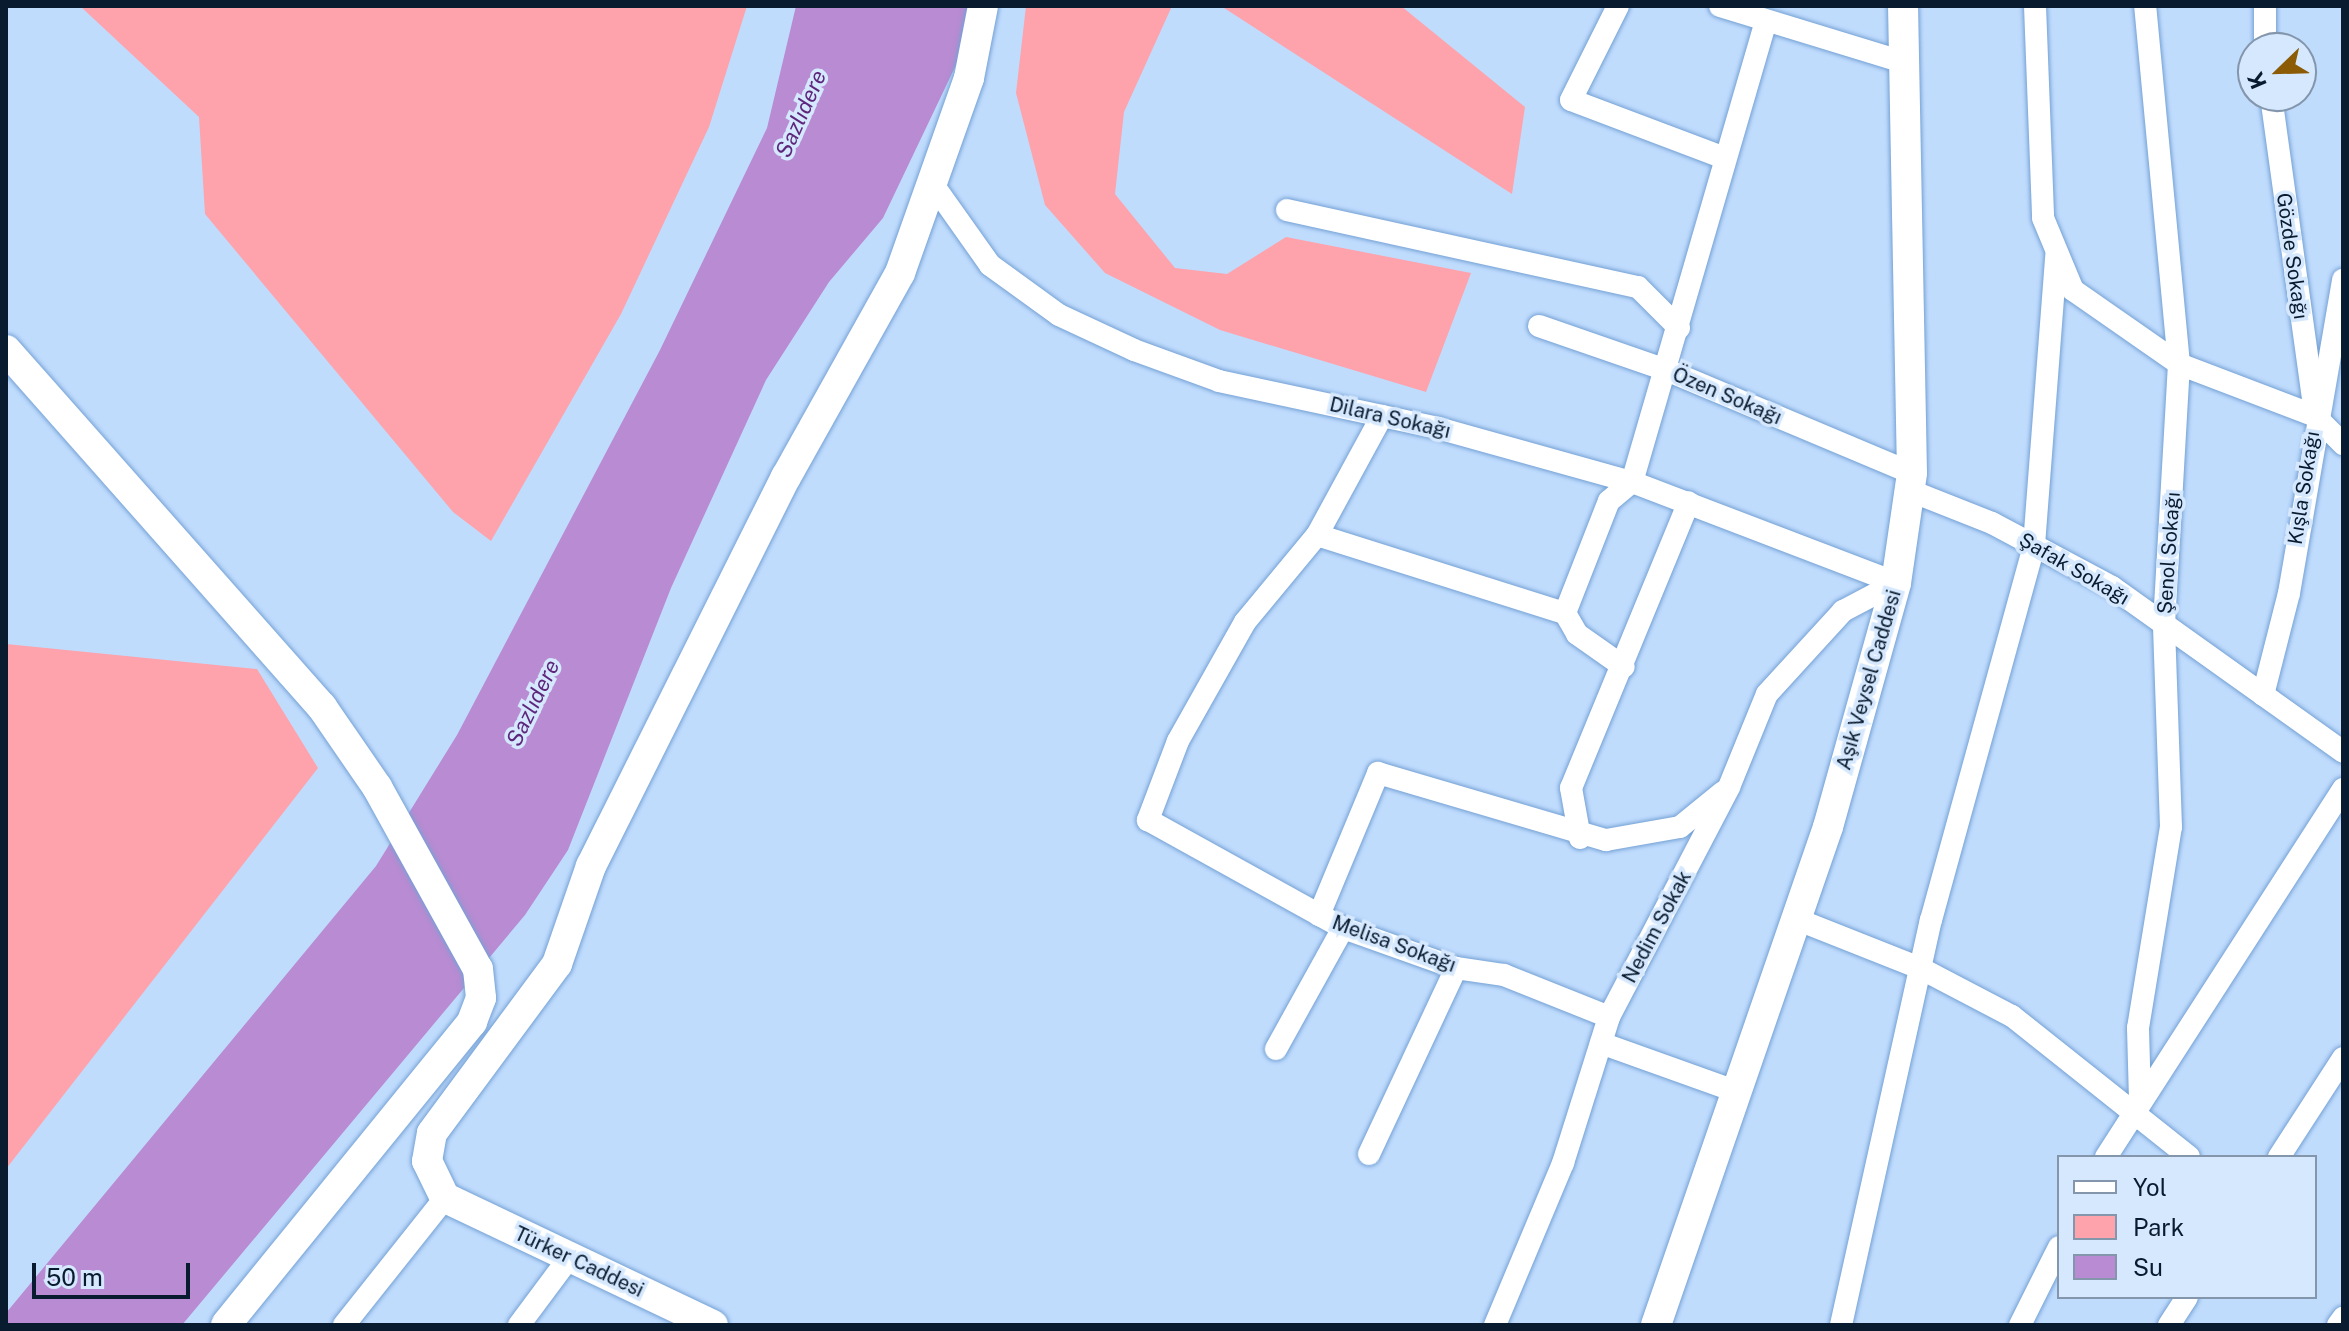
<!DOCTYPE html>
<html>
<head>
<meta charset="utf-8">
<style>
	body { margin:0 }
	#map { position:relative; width:2349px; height:1331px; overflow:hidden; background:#c0dcfd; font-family:"Public Sans",sans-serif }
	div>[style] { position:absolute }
	.green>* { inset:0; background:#fea2ac }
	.water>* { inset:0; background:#b88bd2 }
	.roads { filter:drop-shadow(0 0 2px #74a1d5) drop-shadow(0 0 2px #74a1d5) }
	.street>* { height:22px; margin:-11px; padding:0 11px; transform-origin:11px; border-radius:11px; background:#fff }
	.secondary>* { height:30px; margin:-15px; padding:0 15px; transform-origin:15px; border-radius:15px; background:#fff }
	span { translate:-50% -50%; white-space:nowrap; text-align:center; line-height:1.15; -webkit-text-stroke:7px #d5e8fe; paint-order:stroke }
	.street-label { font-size:20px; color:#091b2e }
	.water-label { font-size:22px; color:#5e267b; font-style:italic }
	.frame { position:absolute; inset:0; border:8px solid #091b2e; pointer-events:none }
	.legend { position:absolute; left:2057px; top:1155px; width:260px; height:144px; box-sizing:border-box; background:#d5e8fe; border:2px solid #8396ab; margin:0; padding:10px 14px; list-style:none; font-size:24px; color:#091b2e }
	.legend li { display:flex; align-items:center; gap:16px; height:40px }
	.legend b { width:40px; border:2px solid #8396ab }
	.north { position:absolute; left:2237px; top:32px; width:80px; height:80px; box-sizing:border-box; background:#d5e8fe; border:2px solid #8396ab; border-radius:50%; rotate:247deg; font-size:22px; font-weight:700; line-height:32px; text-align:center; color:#091b2e }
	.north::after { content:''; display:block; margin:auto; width:28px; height:36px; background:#8c5b05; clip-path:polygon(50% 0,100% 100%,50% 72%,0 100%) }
	.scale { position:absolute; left:32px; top:1263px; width:158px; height:36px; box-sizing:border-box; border:4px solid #091b2e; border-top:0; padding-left:10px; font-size:24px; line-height:28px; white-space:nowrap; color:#091b2e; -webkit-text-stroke:6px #d5e8fe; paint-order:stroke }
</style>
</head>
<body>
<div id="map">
	<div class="green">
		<i style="clip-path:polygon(80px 6px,747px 6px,709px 127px,621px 314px,491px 541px,453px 512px,205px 214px,199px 117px)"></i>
		<i style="clip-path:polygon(1026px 6px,1172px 6px,1124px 112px,1115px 194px,1175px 268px,1227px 274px,1286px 237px,1471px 273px,1426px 392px,1220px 330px,1105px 273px,1045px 205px,1016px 93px)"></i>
		<i style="clip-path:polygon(1221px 6px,1401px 6px,1525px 107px,1512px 194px)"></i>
		<i style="clip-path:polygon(6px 644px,257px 669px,318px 768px,6px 1169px)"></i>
	</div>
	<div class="water">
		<i style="clip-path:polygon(796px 6px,974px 6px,957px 63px,883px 218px,829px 282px,766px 380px,671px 588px,568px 850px,525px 915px,182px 1325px,6px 1325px,6px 1313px,376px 866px,457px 735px,660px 350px,767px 128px)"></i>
	</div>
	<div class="roads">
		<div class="street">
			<i style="left:1618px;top:6px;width:105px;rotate:116.6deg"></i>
			<i style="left:1571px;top:100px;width:161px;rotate:20.7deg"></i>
			<i style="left:1720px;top:6px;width:195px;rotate:17deg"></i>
			<i style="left:2035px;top:6px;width:212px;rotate:87.8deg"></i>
			<i style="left:2043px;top:218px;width:78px;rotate:67.4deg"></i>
			<i style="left:2073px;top:290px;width:129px;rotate:34.9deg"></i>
			<i style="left:2179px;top:364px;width:146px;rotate:20.9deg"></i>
			<i style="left:2315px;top:416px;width:40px;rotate:45deg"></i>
			<i style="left:2265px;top:48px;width:42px;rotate:-90deg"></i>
			<i style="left:2271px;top:96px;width:306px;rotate:82.1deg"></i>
			<i style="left:932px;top:183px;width:100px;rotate:54.7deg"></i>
			<i style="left:990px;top:265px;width:85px;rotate:35.9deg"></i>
			<i style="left:1059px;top:315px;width:83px;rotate:25deg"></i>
			<i style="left:1134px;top:350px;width:90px;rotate:20deg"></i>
			<i style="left:1219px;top:381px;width:224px;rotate:12.1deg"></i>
			<i style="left:1438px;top:428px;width:201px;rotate:15.6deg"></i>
			<i style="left:1632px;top:482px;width:283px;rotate:20.9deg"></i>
			<i style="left:1287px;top:210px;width:359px;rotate:12.4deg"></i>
			<i style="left:1638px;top:287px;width:58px;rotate:45deg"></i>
			<i style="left:1539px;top:326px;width:138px;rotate:19.1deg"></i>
			<i style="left:1669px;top:371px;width:264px;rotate:22.8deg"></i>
			<i style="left:1382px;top:416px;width:136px;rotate:118.6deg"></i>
			<i style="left:1317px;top:535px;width:113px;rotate:129.6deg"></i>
			<i style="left:1245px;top:622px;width:137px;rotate:119.4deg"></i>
			<i style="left:1178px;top:741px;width:85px;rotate:110.8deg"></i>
			<i style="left:1148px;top:820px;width:223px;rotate:29deg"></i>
			<i style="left:1343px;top:928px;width:120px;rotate:19.5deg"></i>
			<i style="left:1456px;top:968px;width:49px;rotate:8.3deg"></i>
			<i style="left:1504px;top:975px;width:113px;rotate:21.8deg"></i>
			<i style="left:1911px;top:491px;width:87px;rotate:21.6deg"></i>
			<i style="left:1992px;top:523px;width:136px;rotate:28.1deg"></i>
			<i style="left:2112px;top:587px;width:284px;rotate:35.5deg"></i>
			<i style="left:1317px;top:535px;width:260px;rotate:17.5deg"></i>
			<i style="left:1565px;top:613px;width:24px;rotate:60deg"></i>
			<i style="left:1577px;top:634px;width:57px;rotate:35.1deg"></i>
			<i style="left:1565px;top:613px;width:120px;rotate:-68.6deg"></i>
			<i style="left:1609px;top:501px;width:30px;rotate:-40deg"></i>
			<i style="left:1632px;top:482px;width:479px;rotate:-73.8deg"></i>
			<i style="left:2263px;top:695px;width:105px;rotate:-75.7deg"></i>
			<i style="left:2289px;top:593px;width:318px;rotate:-80.2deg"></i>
			<i style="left:1580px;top:838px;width:51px;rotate:-100.2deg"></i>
			<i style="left:1571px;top:788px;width:309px;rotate:-67.6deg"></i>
			<i style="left:1319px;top:915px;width:154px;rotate:-67.4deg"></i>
			<i style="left:1378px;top:773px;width:238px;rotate:16.4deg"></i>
			<i style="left:1606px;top:840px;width:75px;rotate:-10deg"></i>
			<i style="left:1680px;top:827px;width:55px;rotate:-39.1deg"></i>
			<i style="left:1796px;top:919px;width:133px;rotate:21.6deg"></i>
			<i style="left:1920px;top:968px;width:104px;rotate:27.6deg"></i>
			<i style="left:2012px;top:1016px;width:226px;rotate:38.5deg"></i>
			<i style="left:1601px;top:1043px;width:142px;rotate:19.7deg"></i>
			<i style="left:1276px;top:1049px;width:138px;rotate:-61deg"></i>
			<i style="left:2140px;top:1100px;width:72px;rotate:-91.6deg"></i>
			<i style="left:2138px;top:1028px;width:204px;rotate:-80.7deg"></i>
			<i style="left:2171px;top:827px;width:203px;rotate:-92deg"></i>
			<i style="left:2164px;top:624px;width:260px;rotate:-86.7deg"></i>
			<i style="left:2179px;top:364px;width:360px;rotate:-95.4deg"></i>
			<i style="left:1369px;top:1154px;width:205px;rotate:-64.9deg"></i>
			<i style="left:2106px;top:1157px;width:438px;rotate:-57.2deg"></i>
			<i style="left:2279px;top:1157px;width:118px;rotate:-57.1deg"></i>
			<i style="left:344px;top:1325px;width:162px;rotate:-51.5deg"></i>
			<i style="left:519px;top:1325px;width:84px;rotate:-53.3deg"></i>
			<i style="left:1495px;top:1325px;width:176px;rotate:-67.2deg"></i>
			<i style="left:1563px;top:1163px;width:153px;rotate:-72.5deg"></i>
			<i style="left:1609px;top:1017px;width:259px;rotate:-62.4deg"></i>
			<i style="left:1729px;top:787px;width:100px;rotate:-67.8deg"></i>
			<i style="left:1767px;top:694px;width:113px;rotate:-47.5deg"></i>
			<i style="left:1843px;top:611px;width:60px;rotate:-27.8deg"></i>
			<i style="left:1841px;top:1325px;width:415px;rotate:-77.5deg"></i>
			<i style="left:1931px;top:920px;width:389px;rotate:-74.6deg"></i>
			<i style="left:2034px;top:545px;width:290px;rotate:-85.6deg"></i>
			<i style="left:2020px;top:1325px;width:87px;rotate:-63.4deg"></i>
			<i style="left:2169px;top:1325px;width:33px;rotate:-57deg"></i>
			<i style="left:2338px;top:1325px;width:9px;rotate:-54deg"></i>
		</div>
		<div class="secondary">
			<i style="left:6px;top:350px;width:477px;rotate:48.5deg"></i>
			<i style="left:322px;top:707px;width:97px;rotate:55.5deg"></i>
			<i style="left:377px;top:787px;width:208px;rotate:61deg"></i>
			<i style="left:478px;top:969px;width:29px;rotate:84deg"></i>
			<i style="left:481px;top:998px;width:26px;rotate:111deg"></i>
			<i style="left:472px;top:1022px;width:390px;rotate:129.1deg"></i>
			<i style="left:713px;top:1325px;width:297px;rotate:-154.6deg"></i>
			<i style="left:445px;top:1198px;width:41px;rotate:-115.9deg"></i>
			<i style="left:427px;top:1161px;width:28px;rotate:-80deg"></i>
			<i style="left:432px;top:1133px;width:210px;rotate:-53.5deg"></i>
			<i style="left:557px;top:964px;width:104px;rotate:-70.9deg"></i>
			<i style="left:591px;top:866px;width:435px;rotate:-63.4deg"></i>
			<i style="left:786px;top:477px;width:234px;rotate:-60.8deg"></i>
			<i style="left:900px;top:273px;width:207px;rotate:-70.5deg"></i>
			<i style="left:969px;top:78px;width:73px;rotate:-79deg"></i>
			<i style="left:1656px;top:1325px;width:527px;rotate:-70.95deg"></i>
			<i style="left:1828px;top:827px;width:253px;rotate:-74.4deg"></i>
			<i style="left:1896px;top:583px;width:111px;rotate:-81.7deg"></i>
			<i style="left:1912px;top:473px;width:467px;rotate:-91.1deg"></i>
		</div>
	</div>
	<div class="street-label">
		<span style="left:2292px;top:256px;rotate:82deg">Gözde Sokağı</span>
		<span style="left:1727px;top:396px;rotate:23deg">Özen Sokağı</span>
		<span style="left:1390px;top:418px;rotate:13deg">Dilara Sokağı</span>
		<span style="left:2304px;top:488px;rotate:-81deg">Kışla Sokağı</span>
		<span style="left:2169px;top:553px;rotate:-86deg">Şenol Sokağı</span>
		<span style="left:2074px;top:569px;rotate:30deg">Şafak Sokağı</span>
		<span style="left:1869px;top:680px;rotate:-74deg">Aşık Veysel Caddesi</span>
		<span style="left:1657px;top:927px;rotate:-62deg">Nedim Sokak</span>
		<span style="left:1394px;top:944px;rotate:20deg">Melisa Sokağı</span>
		<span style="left:579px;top:1262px;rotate:25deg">Türker Caddesi</span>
	</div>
	<div class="water-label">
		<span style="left:801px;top:114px;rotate:-66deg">Sazlıdere</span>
		<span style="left:533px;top:703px;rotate:-64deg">Sazlıdere</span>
	</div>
	<div class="frame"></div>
	<ul class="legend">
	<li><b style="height:10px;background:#fff"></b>Yol</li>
	<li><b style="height:22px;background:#fea2ac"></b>Park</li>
	<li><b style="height:22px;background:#b88bd2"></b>Su</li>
	</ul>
	<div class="north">K</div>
	<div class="scale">50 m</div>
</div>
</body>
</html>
